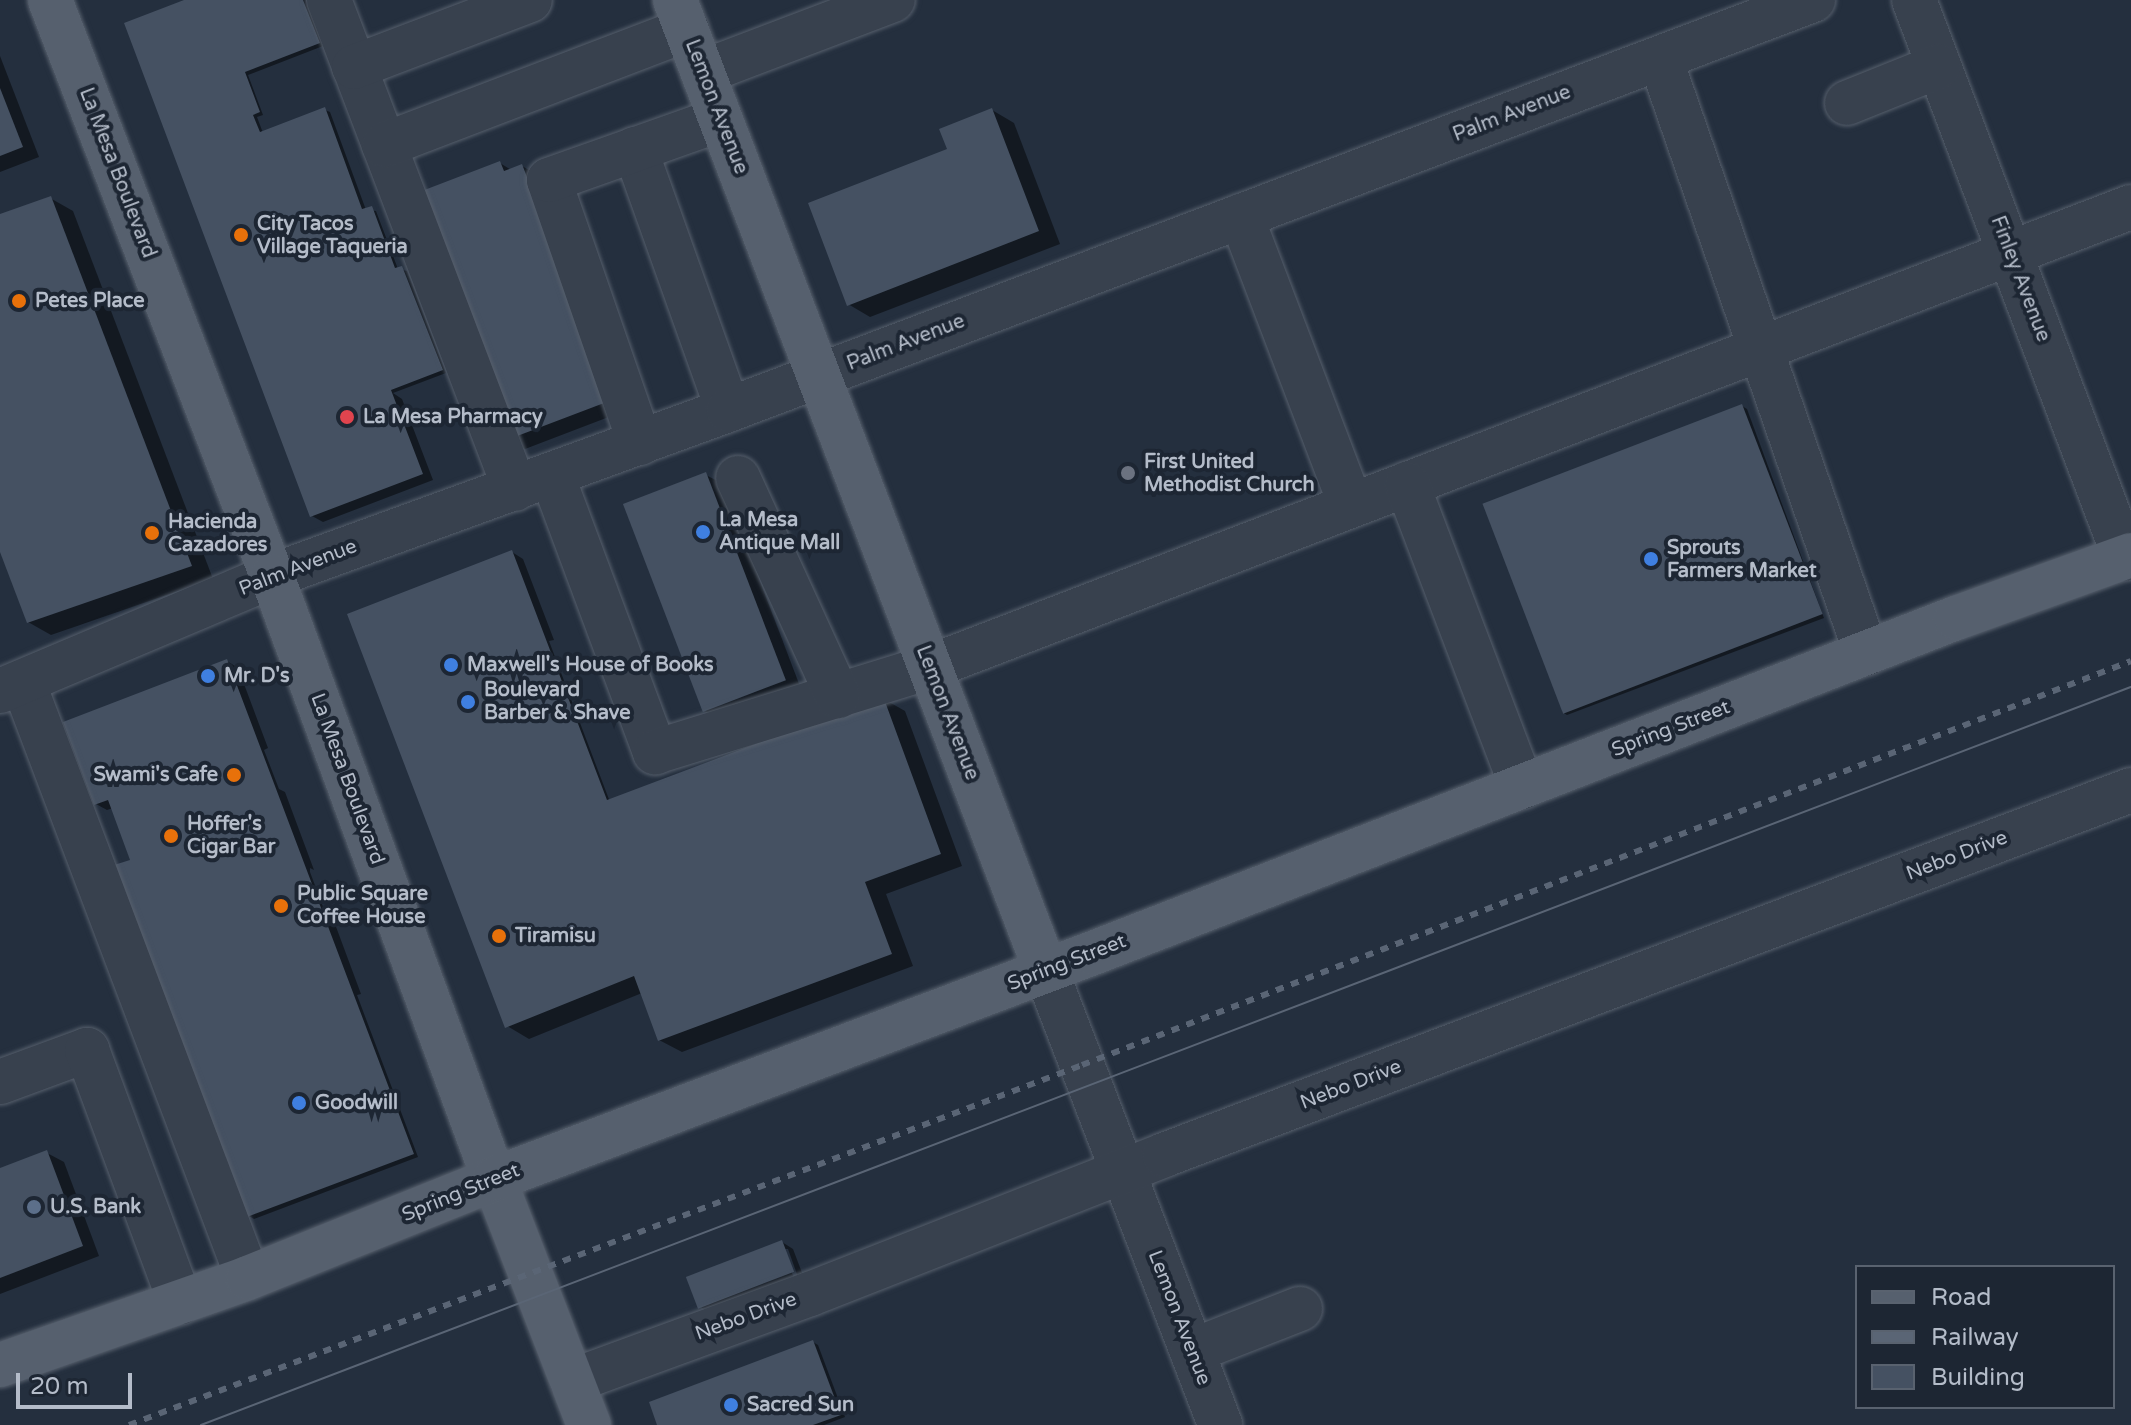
<!DOCTYPE html>
<html>
<head>
<meta charset="utf-8">
<style>
	body { margin:0 }
	#map { position:relative; width:2131px; height:1425px; overflow:hidden; background:#242f3e; font-family:"Varela Round",sans-serif }
	div>[style] { position:absolute }
	.shadow>* { inset:0; background:#0007 }
	.building>* { inset:0; background:#455162; transform-origin:0 0 }
	.roads { filter:drop-shadow(0 0 2px #565f6c) drop-shadow(0 0 2px #565f6c) }
	.minor>* { height:44px; margin:-22px; padding:0 22px; transform-origin:22px; border-radius:22px; background:#38414e }
	.major>* { height:44px; margin:-22px; padding:0 22px; transform-origin:22px; border-radius:22px; background:#56606e }
	.tram>* { height:2px; margin:-1px; padding:0 1px; transform-origin:1px; border-radius:1px; background:#5a6575 }
	.rail>* { height:6px; margin-top:-3px; transform-origin:0; background:repeating-linear-gradient(90deg,#5a6575 0 8px,transparent 0 16px) }
	.dots>* { width:22px; height:22px; translate:-50% -50%; box-sizing:border-box; border:4px solid #1d2633; border-radius:50% }
	span { translate:-50% -50%; white-space:nowrap; text-align:center; line-height:1.15; -webkit-text-stroke:8px #1d2633; paint-order:stroke }
	.street-label { font-size:20px; color:#b4bcc9 }
	.poi-label { font-size:20px; color:#b4bcc9; font-weight:700 }
	.left { translate:0 -50%; text-align:left }
	.right { translate:-100% -50%; text-align:right }
	.legend { position:absolute; left:1855px; top:1265px; width:260px; height:144px; box-sizing:border-box; background:#1d2633; border:2px solid #59626f; margin:0; padding:10px 14px; list-style:none; font-size:24px; color:#b4bcc9 }
	.legend li { display:flex; align-items:center; gap:16px; height:40px }
	.legend b { width:40px; border:2px solid #59626f }
	.scale { position:absolute; left:16px; top:1373px; width:116px; height:36px; box-sizing:border-box; border:4px solid #b4bcc9; border-top:0; padding-left:10px; font-size:24px; line-height:28px; white-space:nowrap; color:#b4bcc9; -webkit-text-stroke:6px #1d2633; paint-order:stroke }
</style>
</head>
<body>
<div id="map">
	<div class="shadow">
		<i style="clip-path:polygon(189px 0,306px 0,323px 46px,248px 75px,263px 115px,257px 117px,263px 133px,325px 110px,330px 112px,366px 210px,376px 211px,398px 269px,407px 271px,446px 373px,393px 393px,402px 399px,433px 480px,323px 522px,312px 516px)"></i>
		<i style="clip-path:polygon(0 56px,39px 157px,0 172px)"></i>
		<i style="clip-path:polygon(992px 110px,1014px 123px,1060px 244px,870px 317px,848px 304px,950px 150px)"></i>
		<i style="clip-path:polygon(500px 163px,511px 170px,522px 166px,539px 176px,627px 410px,525px 449px,508px 439px)"></i>
		<i style="clip-path:polygon(50px 198px,73px 211px,213px 579px,51px 635px,28px 622px,0 546px,0 216px)"></i>
		<i style="clip-path:polygon(1742px 406px,1747px 409px,1824px 618px,1567px 715px,1562px 712px)"></i>
		<i style="clip-path:polygon(706px 475px,723px 484px,801px 689px,722px 721px,705px 711px)"></i>
		<i style="clip-path:polygon(512px 552px,523px 559px,554px 640px,549px 641px,610px 802px,882px 698px,905px 711px,962px 866px,886px 894px,913px 966px,682px 1052px,659px 1040px,642px 993px,529px 1039px,507px 1026px)"></i>
		<i style="clip-path:polygon(227px 661px,238px 668px,268px 748px,264px 750px,279px 789px,285px 792px,314px 870px,310px 868px,310px 872px,328px 920px,335px 924px,361px 994px,357px 995px,418px 1157px,254px 1219px,249px 1216px,113px 808px,107px 810px,96px 804px)"></i>
		<i style="clip-path:polygon(47px 1153px,64px 1162px,99px 1256px,0 1294px,0 1170px)"></i>
		<i style="clip-path:polygon(782px 1242px,793px 1249px,804px 1278px,799px 1280px,788px 1249px,783px 1249px,795px 1281px,710px 1312px,699px 1306px)"></i>
		<i style="clip-path:polygon(813px 1342px,818px 1345px,845px 1417px,824px 1425px,659px 1425px)"></i>
	</div>
	<div class="building">
		<i style="clip-path:polygon(184px 0,303px 0,320px 43px,245px 72px,260px 112px,253px 115px,260px 132px,325px 107px,362px 209px,372px 206px,395px 268px,402px 266px,443px 370px,391px 390px,423px 474px,310px 517px,124px 23px)"></i>
		<i style="clip-path:polygon(0 88px,23px 147px,0 156px)"></i>
		<i style="clip-path:polygon(992px 108px,1039px 231px,847px 306px,808px 203px,947px 149px,939px 129px)"></i>
		<i style="clip-path:polygon(500px 161px,504px 171px,522px 164px,612px 400px,507px 440px,414px 194px)"></i>
		<i style="clip-path:polygon(51px 196px,192px 566px,27px 623px,0 552px,0 214px)"></i>
		<i style="left:1742px;top:404px;width:225px;height:278px;rotate:69deg"></i>
		<i style="left:706px;top:472px;width:223px;height:89px;rotate:69deg"></i>
		<i style="clip-path:polygon(512px 550px,607px 800px,883px 696px,941px 854px,865px 882px,892px 954px,658px 1041px,634px 976px,505px 1028px,347px 614px)"></i>
		<i style="clip-path:polygon(227px 659px,414px 1154px,247px 1217px,114px 865px,130px 860px,108px 800px,94px 805px,63px 722px)"></i>
		<i style="clip-path:polygon(47px 1150px,83px 1246px,0 1278px,0 1168px)"></i>
		<i style="left:782px;top:1240px;width:34px;height:103px;rotate:69deg"></i>
		<i style="clip-path:polygon(813px 1340px,841px 1415px,813px 1425px,657px 1425px,649px 1402px)"></i>
	</div>
	<div class="roads">
		<div class="minor">
			<i style="left:329px;top:0;width:523px;rotate:69.17deg"></i>
			<i style="left:1914px;top:0;width:597px;rotate:69.29deg"></i>
			<i style="left:1660px;top:58px;width:630px;rotate:70.9deg"></i>
			<i style="left:354px;top:67px;width:188px;rotate:-20.8deg"></i>
			<i style="left:703px;top:72px;width:203px;rotate:-20.8deg"></i>
			<i style="left:1847px;top:103px;width:99px;rotate:-21.9deg"></i>
			<i style="left:384px;top:145px;width:324px;rotate:-20.9deg"></i>
			<i style="left:635px;top:149px;width:277px;rotate:70.4deg"></i>
			<i style="left:1241px;top:216px;width:309px;rotate:69.2deg"></i>
			<i style="left:640px;top:443px;width:278px;rotate:-109.1deg"></i>
			<i style="left:549px;top:180px;width:182px;rotate:-19.5deg"></i>
			<i style="left:552px;top:475px;width:296px;rotate:69.6deg"></i>
			<i style="left:655px;top:752px;width:288px;rotate:-17.2deg"></i>
			<i style="left:930px;top:667px;width:1286px;rotate:-20.96deg"></i>
			<i style="left:738px;top:478px;width:240px;rotate:65.4deg"></i>
			<i style="left:1407px;top:484px;width:324px;rotate:69.2deg"></i>
			<i style="left:23px;top:682px;width:637px;rotate:69.32deg"></i>
			<i style="left:0;top:691px;width:295px;rotate:-22.9deg"></i>
			<i style="left:272px;top:576px;width:485px;rotate:-20deg"></i>
			<i style="left:728px;top:410px;width:1160px;rotate:-20.7deg"></i>
			<i style="left:1046px;top:971px;width:486px;rotate:69deg"></i>
			<i style="left:0;top:1082px;width:93px;rotate:-20.2deg"></i>
			<i style="left:87px;top:1050px;width:269px;rotate:69.7deg"></i>
			<i style="left:1192px;top:1351px;width:116px;rotate:-21.3deg"></i>
			<i style="left:572px;top:1381px;width:253px;rotate:-20.1deg"></i>
			<i style="left:810px;top:1294px;width:380px;rotate:-21.4deg"></i>
			<i style="left:1164px;top:1155px;width:1034px;rotate:-20.68deg"></i>
		</div>
		<div class="major">
			<i style="left:50px;top:0;width:617px;rotate:68.92deg"></i>
			<i style="left:272px;top:576px;width:643px;rotate:69.79deg"></i>
			<i style="left:494px;top:1179px;width:264px;rotate:68.9deg"></i>
			<i style="left:675px;top:0;width:1039px;rotate:69.09deg"></i>
			<i style="left:0;top:1365px;width:263px;rotate:-19.3deg"></i>
			<i style="left:248px;top:1278px;width:265px;rotate:-21.9deg"></i>
			<i style="left:494px;top:1179px;width:640px;rotate:-20.67deg"></i>
			<i style="left:1093px;top:953px;width:926px;rotate:-21.22deg"></i>
			<i style="left:1956px;top:618px;width:186px;rotate:-19.8deg"></i>
		</div>
	</div>
	<div class="tram">
		<i style="left:201px;top:1425px;width:2066px;rotate:-20.93deg"></i>
	</div>
	<div class="rail">
		<i style="left:129px;top:1425px;width:1019px;rotate:-20.69deg"></i>
		<i style="left:1082px;top:1065px;width:1124px;rotate:-21.06deg"></i>
	</div>
	<div class="dots">
		<i style="left:241px;top:235px;background:#e8710a"></i>
		<i style="left:19px;top:301px;background:#e8710a"></i>
		<i style="left:347px;top:417px;background:#e0444e"></i>
		<i style="left:1128px;top:473px;background:#6b7280"></i>
		<i style="left:703px;top:532px;background:#3f7fe0"></i>
		<i style="left:152px;top:533px;background:#e8710a"></i>
		<i style="left:1651px;top:559px;background:#3f7fe0"></i>
		<i style="left:451px;top:665px;background:#3f7fe0"></i>
		<i style="left:208px;top:676px;background:#3f7fe0"></i>
		<i style="left:468px;top:702px;background:#3f7fe0"></i>
		<i style="left:234px;top:775px;background:#e8710a"></i>
		<i style="left:171px;top:836px;background:#e8710a"></i>
		<i style="left:281px;top:906px;background:#e8710a"></i>
		<i style="left:499px;top:936px;background:#e8710a"></i>
		<i style="left:299px;top:1103px;background:#3f7fe0"></i>
		<i style="left:34px;top:1207px;background:#5c6f8a"></i>
		<i style="left:731px;top:1405px;background:#3f7fe0"></i>
	</div>
	<div class="street-label">
		<span style="left:716px;top:107px;rotate:69deg">Lemon Avenue</span>
		<span style="left:1512px;top:114px;rotate:-21deg">Palm Avenue</span>
		<span style="left:117px;top:173px;rotate:69deg">La Mesa Boulevard</span>
		<span style="left:2020px;top:279px;rotate:69deg">Finley Avenue</span>
		<span style="left:906px;top:343px;rotate:-21deg">Palm Avenue</span>
		<span style="left:298px;top:568px;rotate:-21deg">Palm Avenue</span>
		<span style="left:947px;top:713px;rotate:69deg">Lemon Avenue</span>
		<span style="left:1671px;top:729px;rotate:-21deg">Spring Street</span>
		<span style="left:347px;top:779px;rotate:70deg">La Mesa Boulevard</span>
		<span style="left:1957px;top:856px;rotate:-21deg">Nebo Drive</span>
		<span style="left:1067px;top:963px;rotate:-21deg">Spring Street</span>
		<span style="left:1351px;top:1085px;rotate:-21deg">Nebo Drive</span>
		<span style="left:461px;top:1193px;rotate:-22deg">Spring Street</span>
		<span style="left:746px;top:1317px;rotate:-20deg">Nebo Drive</span>
		<span style="left:1179px;top:1318px;rotate:69deg">Lemon Avenue</span>
	</div>
	<div class="poi-label">
		<span class="left" style="left:257px;top:236px">City Tacos<br>Village Taqueria</span>
		<span class="left" style="left:35px;top:301px">Petes Place</span>
		<span class="left" style="left:363px;top:417px">La Mesa Pharmacy</span>
		<span class="left" style="left:1144px;top:474px">First United<br>Methodist Church</span>
		<span class="left" style="left:719px;top:532px">La Mesa<br>Antique Mall</span>
		<span class="left" style="left:168px;top:534px">Hacienda<br>Cazadores</span>
		<span class="left" style="left:1667px;top:560px">Sprouts<br>Farmers Market</span>
		<span class="left" style="left:467px;top:665px">Maxwell's House of Books</span>
		<span class="left" style="left:224px;top:676px">Mr. D's</span>
		<span class="left" style="left:484px;top:702px">Boulevard<br>Barber &amp; Shave</span>
		<span class="right" style="left:218px;top:775px">Swami's Cafe</span>
		<span class="left" style="left:187px;top:836px">Hoffer's<br>Cigar Bar</span>
		<span class="left" style="left:297px;top:906px">Public Square<br>Coffee House</span>
		<span class="left" style="left:515px;top:936px">Tiramisu</span>
		<span class="left" style="left:315px;top:1103px">Goodwill</span>
		<span class="left" style="left:50px;top:1207px">U.S. Bank</span>
		<span class="left" style="left:747px;top:1405px">Sacred Sun</span>
	</div>
	<ul class="legend">
	<li><b style="height:10px;background:#56606e"></b>Road</li>
	<li><b style="height:10px;background:#5a6575"></b>Railway</li>
	<li><b style="height:22px;background:#455162"></b>Building</li>
	</ul>
	<div class="scale">20 m</div>
</div>
</body>
</html>
